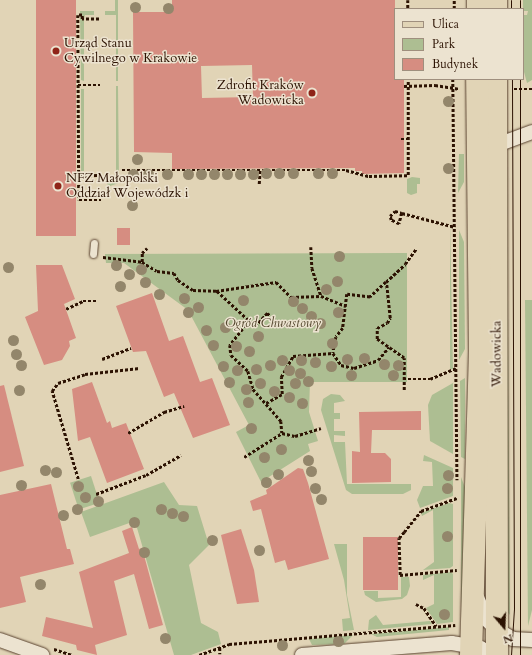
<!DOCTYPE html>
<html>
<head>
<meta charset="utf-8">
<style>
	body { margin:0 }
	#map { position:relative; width:532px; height:655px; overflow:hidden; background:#e1d4b6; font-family:Cardo,serif }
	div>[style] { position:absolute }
	.green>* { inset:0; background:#adbe92; transform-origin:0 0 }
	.building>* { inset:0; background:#d68d81; transform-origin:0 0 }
	.path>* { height:2.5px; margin-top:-1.25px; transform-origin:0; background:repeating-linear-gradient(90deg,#2c1202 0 3px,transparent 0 5px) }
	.roads { filter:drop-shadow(0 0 1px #59422f) drop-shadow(0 0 1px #59422f) }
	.service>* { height:7px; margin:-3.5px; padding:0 3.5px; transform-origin:3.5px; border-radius:3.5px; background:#ece3d0 }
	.minor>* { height:14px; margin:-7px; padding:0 7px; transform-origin:7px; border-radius:7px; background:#ece3d0 }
	.primary>* { height:22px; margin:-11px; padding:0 11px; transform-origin:11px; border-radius:11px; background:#e1d4b6 }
	.tram>* { height:1px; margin:-0.5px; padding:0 0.5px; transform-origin:0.5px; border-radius:0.5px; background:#2c1202 }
	.trees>* { width:11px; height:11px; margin:-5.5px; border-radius:50%; background:#93866b }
	.dots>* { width:11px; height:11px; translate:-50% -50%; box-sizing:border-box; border:2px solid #ece3d0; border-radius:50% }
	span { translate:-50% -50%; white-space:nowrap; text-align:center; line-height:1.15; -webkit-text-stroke:3px #ece3d0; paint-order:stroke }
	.poi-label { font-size:13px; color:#2c1202 }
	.left { translate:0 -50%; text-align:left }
	.right { translate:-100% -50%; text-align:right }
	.park-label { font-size:13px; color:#53462d; font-style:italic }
	.street-label { font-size:13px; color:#2c1202 }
	.legend { position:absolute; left:394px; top:8px; width:130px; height:72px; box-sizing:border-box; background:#ece3d0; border:1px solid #9f8f7e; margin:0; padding:5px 7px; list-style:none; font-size:12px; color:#2c1202 }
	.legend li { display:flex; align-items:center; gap:8px; height:20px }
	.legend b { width:20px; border:1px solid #9f8f7e }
	.north { position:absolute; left:484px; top:607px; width:40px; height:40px; -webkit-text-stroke:3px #ece3d0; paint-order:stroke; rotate:161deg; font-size:11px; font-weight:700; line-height:16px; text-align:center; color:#2c1202 }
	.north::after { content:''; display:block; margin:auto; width:14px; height:18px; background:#2c1202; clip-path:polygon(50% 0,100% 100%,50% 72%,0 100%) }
</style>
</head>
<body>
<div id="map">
	<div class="green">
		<i style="clip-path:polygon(115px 0,118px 0,118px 81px,116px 81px,116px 15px,105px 15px,105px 11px,115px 11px)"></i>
		<i style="clip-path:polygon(523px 0,532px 0,532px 80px,527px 83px,524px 72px,523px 15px,527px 15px,528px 11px,523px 11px)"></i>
		<i style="clip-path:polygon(80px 11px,94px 11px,94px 15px,85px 15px,84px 20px,84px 81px,81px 80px)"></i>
		<i style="clip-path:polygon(116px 86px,118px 86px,119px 183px,110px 186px,107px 184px,107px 180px,116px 179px)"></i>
		<i style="left:81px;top:89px;width:3px;height:82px"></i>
		<i style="clip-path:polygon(459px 154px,464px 154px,464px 182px,458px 193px)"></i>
		<i style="clip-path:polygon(507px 162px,510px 615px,506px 610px,505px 167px)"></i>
		<i style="clip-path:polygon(412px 177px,420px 178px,420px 184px,417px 184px,417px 193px,411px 195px,407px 193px,407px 179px)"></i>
		<i style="clip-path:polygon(450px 223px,453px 369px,450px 369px)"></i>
		<i style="clip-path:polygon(459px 230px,464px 242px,465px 349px,459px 360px)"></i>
		<i style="clip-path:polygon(407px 253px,407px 382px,310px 382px,309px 412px,318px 441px,308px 444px,310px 451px,261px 482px,236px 432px,249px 425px,188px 310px,124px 263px,106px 263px,105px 254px)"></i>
		<i style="clip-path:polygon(525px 300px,532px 300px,532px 610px,528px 626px)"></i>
		<i style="clip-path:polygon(465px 378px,465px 459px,461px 457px,460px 381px)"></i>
		<i style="clip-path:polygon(453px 383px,453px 454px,430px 441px,428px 405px,432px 395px)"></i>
		<i style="clip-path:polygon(331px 394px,340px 395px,345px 401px,334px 403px,334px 413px,340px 413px,340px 419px,334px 419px,334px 431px,345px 431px,345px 436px,334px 435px,334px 442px,345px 442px,347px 484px,411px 484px,411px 490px,403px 494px,352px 494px,346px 490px,321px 410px,323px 399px)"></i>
		<i style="clip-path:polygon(424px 455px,453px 468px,453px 496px,420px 508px,417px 500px,423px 486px,433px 486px,432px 462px,423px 461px)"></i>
		<i style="left:91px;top:476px;width:28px;height:22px;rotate:72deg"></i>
		<i style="clip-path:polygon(461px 477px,466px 490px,464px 621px,461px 626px)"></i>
		<i style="clip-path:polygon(164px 482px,179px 505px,197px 506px,209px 545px,189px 565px,201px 623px,218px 632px,221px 644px,191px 655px,174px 655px,135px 521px,90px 537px,81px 512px)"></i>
		<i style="clip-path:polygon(449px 503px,453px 504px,453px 566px,450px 568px,423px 570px,434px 562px,433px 510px,422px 516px,421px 513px)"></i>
		<i style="clip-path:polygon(334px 544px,347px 544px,347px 595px,354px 630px,343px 631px,342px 619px,350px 618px,344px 580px)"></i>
		<i style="clip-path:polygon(451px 572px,453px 574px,453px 622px,437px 624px,426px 608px,434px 604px,434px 575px,423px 580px,423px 575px)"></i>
		<i style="clip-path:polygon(401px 577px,409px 577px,410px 586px,407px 595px,402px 599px,376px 602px,365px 595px,364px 591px,378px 591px,378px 598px,401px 597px)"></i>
		<i style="clip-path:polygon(376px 615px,383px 625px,430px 621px,432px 624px,368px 630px,369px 620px)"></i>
		<i style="clip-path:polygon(449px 627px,449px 630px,377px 637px,371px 634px)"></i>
		<i style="clip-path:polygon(353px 635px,344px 644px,312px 645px,309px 639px)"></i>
	</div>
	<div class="building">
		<i style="left:36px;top:0;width:40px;height:236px"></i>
		<i style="clip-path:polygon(evenodd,172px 0,395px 0,395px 79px,404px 79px,404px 173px,362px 174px,362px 171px,355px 171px,355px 168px,172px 169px,172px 153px,134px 152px,133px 12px,172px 12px,172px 0,252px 65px,253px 97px,202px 98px,201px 66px,252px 65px)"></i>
		<i style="left:117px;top:228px;width:13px;height:17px"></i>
		<i style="clip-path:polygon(36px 265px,62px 265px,75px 299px,64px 304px,76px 338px,69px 341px,70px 346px,62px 360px,44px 365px,25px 317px,38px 311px)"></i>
		<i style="clip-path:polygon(152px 293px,169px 341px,183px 336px,200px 382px,212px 378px,230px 425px,193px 438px,174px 393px,164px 397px,146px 351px,133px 352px,116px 306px)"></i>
		<i style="clip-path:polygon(92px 382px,107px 423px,110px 421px,112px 428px,126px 423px,144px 469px,107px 483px,90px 437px,78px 441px,72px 389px)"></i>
		<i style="clip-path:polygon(4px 385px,24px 466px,0 472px,0 386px)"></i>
		<i style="clip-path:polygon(421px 411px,421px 430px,372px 430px,371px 453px,385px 453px,391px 459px,391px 482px,352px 483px,352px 451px,360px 452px,359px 412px)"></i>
		<i style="clip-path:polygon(298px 468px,303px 469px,308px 483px,329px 559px,288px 570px,285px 560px,275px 563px,261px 509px,253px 511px,250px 501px,267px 494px,266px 490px)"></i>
		<i style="clip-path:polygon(51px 484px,67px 549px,70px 549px,74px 564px,20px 577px,26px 602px,0 608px,0 495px)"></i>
		<i style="clip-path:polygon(132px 527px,139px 549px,142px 548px,163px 625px,149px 629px,134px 574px,114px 581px,127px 635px,95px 645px,97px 655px,77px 650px,76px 645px,42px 636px,46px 617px,93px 628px,79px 572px,129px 553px,122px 531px)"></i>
		<i style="clip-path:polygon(241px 529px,254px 570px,259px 602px,237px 604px,221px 535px)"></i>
		<i style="left:363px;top:537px;width:35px;height:53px"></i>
	</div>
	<div class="path">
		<i style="left:408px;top:0;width:9px;rotate:90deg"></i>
		<i style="left:454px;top:9px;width:9px;rotate:-90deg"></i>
		<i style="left:99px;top:19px;width:17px;rotate:180deg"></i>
		<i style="left:82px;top:19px;width:4px;rotate:-90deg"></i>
		<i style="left:82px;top:15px;width:4px;rotate:180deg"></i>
		<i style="left:78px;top:15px;width:185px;rotate:89.7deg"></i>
		<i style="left:79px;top:200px;width:22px"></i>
		<i style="left:453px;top:79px;width:401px;rotate:89.4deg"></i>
		<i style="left:78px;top:85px;width:22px"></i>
		<i style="left:404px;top:86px;width:31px;rotate:-2deg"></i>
		<i style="left:435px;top:85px;width:24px;rotate:9deg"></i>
		<i style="left:514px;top:89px;width:18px"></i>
		<i style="left:401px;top:139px;width:7px"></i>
		<i style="left:122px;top:170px;width:224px"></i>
		<i style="left:346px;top:170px;width:24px;rotate:15deg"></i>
		<i style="left:369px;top:176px;width:39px;rotate:-1deg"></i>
		<i style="left:408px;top:175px;width:96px;rotate:-90deg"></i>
		<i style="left:79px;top:176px;width:22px;rotate:-3deg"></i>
		<i style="left:259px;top:184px;width:14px;rotate:-86deg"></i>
		<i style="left:402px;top:213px;width:11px;rotate:105deg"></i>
		<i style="left:399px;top:224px;width:9px;rotate:-153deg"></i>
		<i style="left:391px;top:220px;width:4px;rotate:-104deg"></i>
		<i style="left:390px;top:216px;width:7px;rotate:-45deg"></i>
		<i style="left:395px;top:211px;width:7px;rotate:16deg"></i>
		<i style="left:402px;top:213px;width:55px;rotate:14.8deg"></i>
		<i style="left:311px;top:247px;width:21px;rotate:87deg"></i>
		<i style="left:312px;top:268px;width:29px;rotate:72deg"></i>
		<i style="left:321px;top:296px;width:27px;rotate:22deg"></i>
		<i style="left:103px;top:257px;width:39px;rotate:7deg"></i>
		<i style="left:142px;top:262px;width:17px;rotate:31deg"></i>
		<i style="left:157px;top:271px;width:17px;rotate:7deg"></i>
		<i style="left:174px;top:273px;width:8px;rotate:60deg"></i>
		<i style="left:178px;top:280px;width:18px;rotate:34deg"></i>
		<i style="left:193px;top:290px;width:23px;rotate:2deg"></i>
		<i style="left:216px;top:291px;width:61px;rotate:-8.5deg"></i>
		<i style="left:276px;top:282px;width:21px;rotate:45deg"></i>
		<i style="left:291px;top:297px;width:30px;rotate:-2deg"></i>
		<i style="left:142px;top:262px;width:9px;rotate:-90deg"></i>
		<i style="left:142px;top:253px;width:7px;rotate:-45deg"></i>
		<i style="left:386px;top:282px;width:22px;rotate:137deg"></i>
		<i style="left:370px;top:297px;width:23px;rotate:-173deg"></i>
		<i style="left:347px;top:294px;width:34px;rotate:97deg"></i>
		<i style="left:343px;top:328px;width:11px;rotate:128deg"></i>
		<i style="left:336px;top:337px;width:16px;rotate:101deg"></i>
		<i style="left:333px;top:353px;width:14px;rotate:56deg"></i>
		<i style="left:341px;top:365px;width:13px;rotate:13deg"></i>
		<i style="left:354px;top:368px;width:25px;rotate:-18deg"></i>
		<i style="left:378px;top:360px;width:17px;rotate:-50deg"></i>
		<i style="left:217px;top:291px;width:52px;rotate:42.6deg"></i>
		<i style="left:255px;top:326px;width:18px;rotate:-47deg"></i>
		<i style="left:267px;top:313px;width:9px;rotate:36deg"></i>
		<i style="left:274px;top:318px;width:7px;rotate:98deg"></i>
		<i style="left:66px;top:309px;width:19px;rotate:-25deg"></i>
		<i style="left:83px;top:301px;width:14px"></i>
		<i style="left:249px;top:321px;width:31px;rotate:128deg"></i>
		<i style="left:230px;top:345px;width:10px;rotate:84deg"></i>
		<i style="left:231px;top:355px;width:23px;rotate:43deg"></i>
		<i style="left:248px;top:371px;width:19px;rotate:74deg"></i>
		<i style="left:253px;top:389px;width:43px;rotate:48.8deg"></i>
		<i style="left:281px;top:421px;width:12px;rotate:85deg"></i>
		<i style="left:282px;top:433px;width:13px;rotate:13deg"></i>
		<i style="left:295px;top:436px;width:27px;rotate:-17deg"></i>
		<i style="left:102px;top:359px;width:31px;rotate:-21deg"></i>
		<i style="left:403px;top:379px;width:27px"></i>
		<i style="left:430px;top:379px;width:28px;rotate:-23deg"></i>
		<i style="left:404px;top:390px;width:32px;rotate:-90deg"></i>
		<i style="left:404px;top:358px;width:33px;rotate:-145deg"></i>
		<i style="left:377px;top:339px;width:11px;rotate:-90deg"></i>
		<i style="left:377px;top:328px;width:11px;rotate:-27deg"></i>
		<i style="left:387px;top:323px;width:6px;rotate:-59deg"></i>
		<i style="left:390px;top:318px;width:36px;rotate:-96deg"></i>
		<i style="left:386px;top:282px;width:26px;rotate:-43deg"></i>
		<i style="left:405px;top:264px;width:19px;rotate:-54deg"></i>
		<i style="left:266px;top:403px;width:18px;rotate:-29deg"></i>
		<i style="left:282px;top:394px;width:17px;rotate:-93deg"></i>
		<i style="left:281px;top:377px;width:24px;rotate:-60deg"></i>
		<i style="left:293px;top:356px;width:40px;rotate:-4.3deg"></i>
		<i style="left:128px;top:433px;width:42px;rotate:-30.3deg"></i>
		<i style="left:164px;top:412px;width:21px;rotate:-17deg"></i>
		<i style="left:244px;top:457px;width:45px;rotate:-32.3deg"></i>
		<i style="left:78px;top:479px;width:92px;rotate:-106.5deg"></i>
		<i style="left:52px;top:391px;width:10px;rotate:-53deg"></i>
		<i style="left:58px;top:383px;width:28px;rotate:-18deg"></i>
		<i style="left:85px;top:374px;width:55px;rotate:-6.2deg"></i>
		<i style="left:96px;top:494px;width:53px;rotate:-20.8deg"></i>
		<i style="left:146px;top:475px;width:40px;rotate:-29.7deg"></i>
		<i style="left:400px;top:575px;width:37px;rotate:-92deg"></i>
		<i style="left:399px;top:538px;width:8px;rotate:-50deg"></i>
		<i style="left:404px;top:532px;width:27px;rotate:-51deg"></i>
		<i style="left:421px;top:511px;width:38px;rotate:-20deg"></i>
		<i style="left:400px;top:575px;width:57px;rotate:-5deg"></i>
		<i style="left:416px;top:604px;width:9px;rotate:27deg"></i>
		<i style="left:424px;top:608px;width:22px;rotate:56deg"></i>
		<i style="left:220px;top:648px;width:6px;rotate:90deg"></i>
		<i style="left:54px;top:649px;width:19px;rotate:18deg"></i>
		<i style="left:199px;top:655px;width:32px;rotate:-20deg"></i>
		<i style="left:229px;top:644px;width:227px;rotate:-4.8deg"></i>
	</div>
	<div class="roads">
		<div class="service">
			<i style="left:93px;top:254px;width:11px;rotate:-85deg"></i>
		</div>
		<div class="minor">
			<i style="left:489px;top:148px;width:46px;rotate:-20.4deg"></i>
			<i style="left:477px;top:597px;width:24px;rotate:68deg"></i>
			<i style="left:486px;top:619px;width:14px;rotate:45deg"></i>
			<i style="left:496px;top:629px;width:20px;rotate:30deg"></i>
			<i style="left:513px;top:639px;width:19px;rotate:3deg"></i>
			<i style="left:0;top:640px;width:45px;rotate:19.7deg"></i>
			<i style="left:302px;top:655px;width:150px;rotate:-4.6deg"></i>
			<i style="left:452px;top:643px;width:29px;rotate:10deg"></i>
			<i style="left:481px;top:648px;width:11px;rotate:41deg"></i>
		</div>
		<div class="primary">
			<i style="left:496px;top:0;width:9px;rotate:90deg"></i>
			<i style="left:478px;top:9px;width:9px;rotate:-90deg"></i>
			<i style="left:496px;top:79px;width:576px;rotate:89.9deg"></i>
			<i style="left:471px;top:655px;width:305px;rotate:-88.3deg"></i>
			<i style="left:480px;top:350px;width:271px;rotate:-90.6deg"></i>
		</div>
	</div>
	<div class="tram">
		<i style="left:511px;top:0;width:9px;rotate:90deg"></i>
		<i style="left:520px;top:9px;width:9px;rotate:-90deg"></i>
		<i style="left:520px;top:79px;width:576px;rotate:90deg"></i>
		<i style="left:511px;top:655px;width:46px;rotate:-86.3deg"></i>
		<i style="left:514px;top:609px;width:530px;rotate:-90.22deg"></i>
	</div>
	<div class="trees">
		<i style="left:135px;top:7px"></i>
		<i style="left:168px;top:8px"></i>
		<i style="left:448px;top:101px"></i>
		<i style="left:137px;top:159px"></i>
		<i style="left:448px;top:168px"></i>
		<i style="left:266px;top:173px"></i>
		<i style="left:279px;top:173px"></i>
		<i style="left:293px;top:173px"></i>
		<i style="left:318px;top:173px"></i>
		<i style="left:332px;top:173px"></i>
		<i style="left:133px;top:174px"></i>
		<i style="left:148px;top:174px"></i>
		<i style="left:167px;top:174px"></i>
		<i style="left:188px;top:174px"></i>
		<i style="left:201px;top:174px"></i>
		<i style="left:214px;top:174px"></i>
		<i style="left:227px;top:174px"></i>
		<i style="left:240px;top:174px"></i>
		<i style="left:253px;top:174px"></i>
		<i style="left:132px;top:205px"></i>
		<i style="left:339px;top:256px"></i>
		<i style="left:116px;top:265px"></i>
		<i style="left:8px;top:267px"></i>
		<i style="left:141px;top:269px"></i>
		<i style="left:129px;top:274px"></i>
		<i style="left:337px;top:281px"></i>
		<i style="left:145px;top:282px"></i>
		<i style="left:120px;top:286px"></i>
		<i style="left:326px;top:289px"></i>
		<i style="left:159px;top:294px"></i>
		<i style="left:184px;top:298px"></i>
		<i style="left:243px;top:300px"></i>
		<i style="left:293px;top:301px"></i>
		<i style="left:198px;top:307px"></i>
		<i style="left:302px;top:308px"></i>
		<i style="left:188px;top:312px"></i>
		<i style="left:338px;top:312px"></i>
		<i style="left:311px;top:316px"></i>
		<i style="left:320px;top:323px"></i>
		<i style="left:225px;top:327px"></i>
		<i style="left:206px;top:330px"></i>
		<i style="left:258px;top:336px"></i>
		<i style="left:13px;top:340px"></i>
		<i style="left:332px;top:343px"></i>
		<i style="left:213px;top:345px"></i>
		<i style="left:236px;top:346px"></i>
		<i style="left:249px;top:351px"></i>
		<i style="left:16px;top:354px"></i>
		<i style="left:364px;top:358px"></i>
		<i style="left:347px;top:359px"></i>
		<i style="left:282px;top:360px"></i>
		<i style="left:301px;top:360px"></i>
		<i style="left:315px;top:362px"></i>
		<i style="left:384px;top:364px"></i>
		<i style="left:21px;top:365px"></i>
		<i style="left:270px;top:365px"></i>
		<i style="left:398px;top:365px"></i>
		<i style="left:223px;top:366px"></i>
		<i style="left:331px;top:366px"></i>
		<i style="left:256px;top:369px"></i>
		<i style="left:237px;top:370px"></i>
		<i style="left:289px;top:370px"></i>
		<i style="left:300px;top:373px"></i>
		<i style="left:351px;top:375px"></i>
		<i style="left:393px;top:375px"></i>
		<i style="left:308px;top:381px"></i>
		<i style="left:229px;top:382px"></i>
		<i style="left:260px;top:383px"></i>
		<i style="left:295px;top:383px"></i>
		<i style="left:246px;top:389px"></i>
		<i style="left:19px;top:390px"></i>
		<i style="left:274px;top:391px"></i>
		<i style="left:289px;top:397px"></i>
		<i style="left:248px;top:402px"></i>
		<i style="left:302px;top:403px"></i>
		<i style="left:251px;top:428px"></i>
		<i style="left:281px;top:449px"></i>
		<i style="left:264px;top:457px"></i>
		<i style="left:308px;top:460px"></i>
		<i style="left:45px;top:470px"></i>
		<i style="left:311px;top:471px"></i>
		<i style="left:56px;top:472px"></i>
		<i style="left:278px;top:474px"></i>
		<i style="left:448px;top:475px"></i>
		<i style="left:266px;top:482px"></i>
		<i style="left:21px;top:485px"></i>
		<i style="left:78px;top:486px"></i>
		<i style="left:315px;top:488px"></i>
		<i style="left:447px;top:488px"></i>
		<i style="left:85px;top:497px"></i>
		<i style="left:321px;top:499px"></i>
		<i style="left:98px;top:501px"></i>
		<i style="left:77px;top:509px"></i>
		<i style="left:161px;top:509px"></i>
		<i style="left:172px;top:513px"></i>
		<i style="left:63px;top:515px"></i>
		<i style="left:183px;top:516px"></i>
		<i style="left:134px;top:522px"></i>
		<i style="left:447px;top:536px"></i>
		<i style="left:212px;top:540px"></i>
		<i style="left:259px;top:550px"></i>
		<i style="left:144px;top:552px"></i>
		<i style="left:40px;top:584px"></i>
		<i style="left:444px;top:614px"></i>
		<i style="left:165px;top:638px"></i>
		<i style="left:338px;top:641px"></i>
		<i style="left:282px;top:645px"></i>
	</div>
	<div class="dots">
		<i style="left:56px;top:51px;background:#8f2418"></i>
		<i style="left:312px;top:93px;background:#8f2418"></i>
		<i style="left:58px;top:186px;background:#8f2418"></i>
	</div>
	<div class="poi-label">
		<span class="left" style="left:64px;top:51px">Urząd Stanu<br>Cywilnego w Krakowie</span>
		<span class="right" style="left:304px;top:93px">Zdrofit Kraków<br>Wadowicka</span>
		<span class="left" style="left:66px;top:186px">NFZ Małopolski<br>Oddział Wojewódzk i</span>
	</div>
	<div class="park-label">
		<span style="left:273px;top:323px">Ogród Chwastowy</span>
	</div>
	<div class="street-label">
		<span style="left:497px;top:354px;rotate:-90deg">Wadowicka</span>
	</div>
	<ul class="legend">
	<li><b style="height:5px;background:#e1d4b6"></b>Ulica</li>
	<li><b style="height:11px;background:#adbe92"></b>Park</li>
	<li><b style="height:11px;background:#d68d81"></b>Budynek</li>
	</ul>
	<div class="north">N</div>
</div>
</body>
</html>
